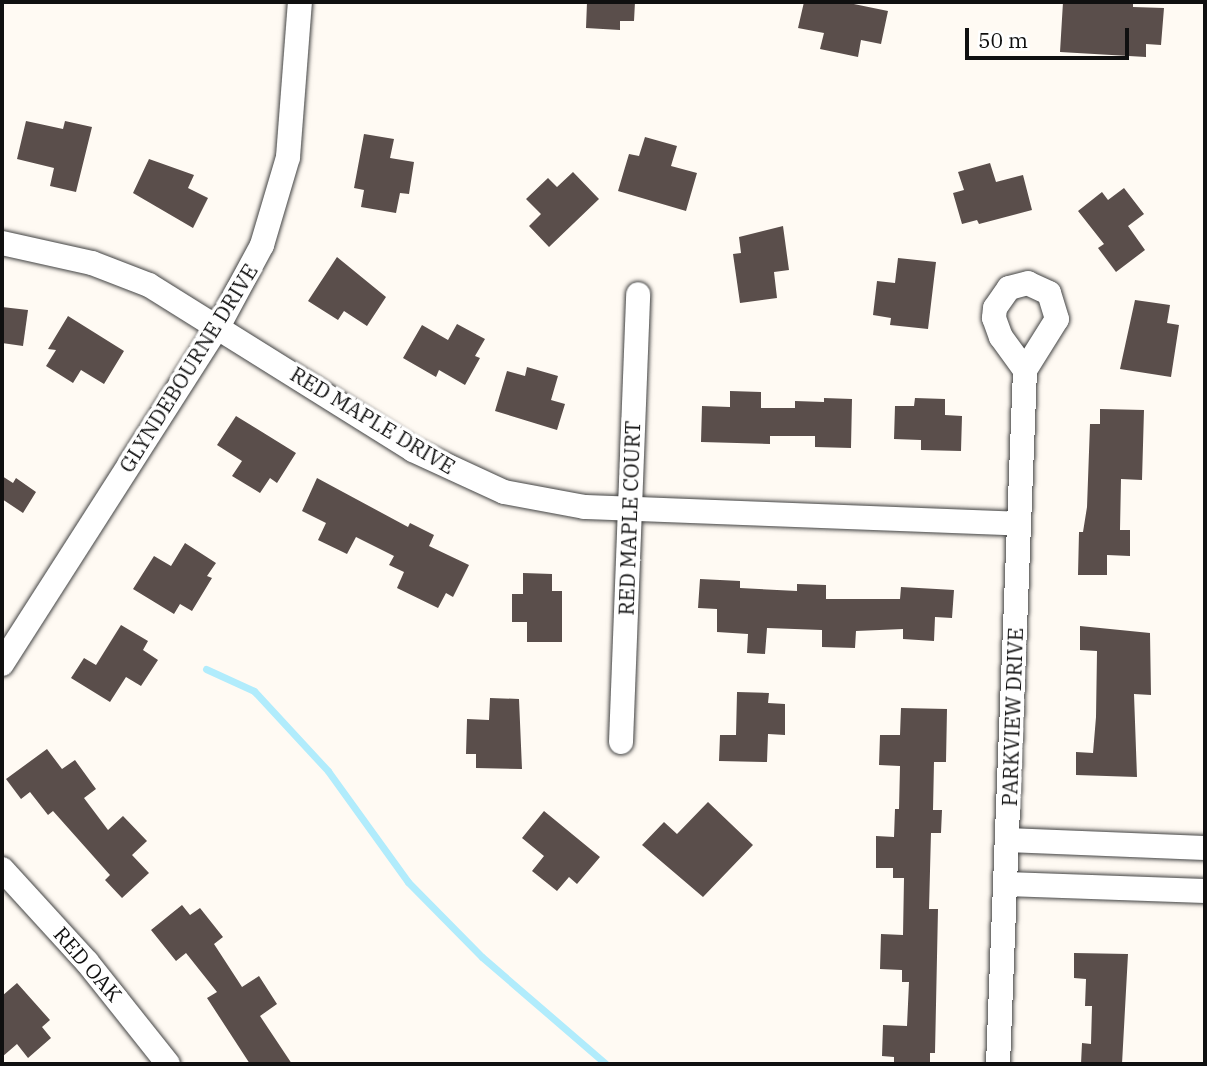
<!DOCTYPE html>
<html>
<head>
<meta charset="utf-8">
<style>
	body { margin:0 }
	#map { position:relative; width:1207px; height:1066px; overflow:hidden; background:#fffaf3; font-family:"IBM Plex Serif",serif }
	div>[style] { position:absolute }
	.stream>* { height:7px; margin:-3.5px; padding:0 3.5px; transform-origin:3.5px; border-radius:3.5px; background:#b1ecfc }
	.building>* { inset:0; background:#5a4e4b }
	.roads { filter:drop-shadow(0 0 2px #434343) drop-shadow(0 0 2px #434343) }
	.minor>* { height:24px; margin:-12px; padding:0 12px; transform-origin:12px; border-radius:12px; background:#fff }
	span { translate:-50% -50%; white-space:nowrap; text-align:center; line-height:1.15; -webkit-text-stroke:7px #fff; paint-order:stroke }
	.street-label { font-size:21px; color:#101010 }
	.frame { position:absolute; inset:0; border:4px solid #101010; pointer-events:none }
	.scale { position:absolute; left:965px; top:28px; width:164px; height:32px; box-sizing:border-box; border:4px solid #101010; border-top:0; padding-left:9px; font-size:21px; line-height:24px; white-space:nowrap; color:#101010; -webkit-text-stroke:5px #fff; paint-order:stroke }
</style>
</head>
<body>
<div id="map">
	<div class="stream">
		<i style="left:206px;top:669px;width:53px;rotate:24.6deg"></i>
		<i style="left:254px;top:691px;width:109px;rotate:47.2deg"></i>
		<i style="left:328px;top:771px;width:137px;rotate:54.2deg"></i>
		<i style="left:408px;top:882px;width:105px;rotate:45.4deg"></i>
		<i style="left:482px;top:957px;width:164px;rotate:40.8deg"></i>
	</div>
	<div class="building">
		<i style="clip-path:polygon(587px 2px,635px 2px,634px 21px,620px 21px,620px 30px,586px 28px)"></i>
		<i style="clip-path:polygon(804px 2px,844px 2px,888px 11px,881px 44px,861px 40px,858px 57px,820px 49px,824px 33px,798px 28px)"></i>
		<i style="clip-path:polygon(1063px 2px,1133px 2px,1133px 7px,1164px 8px,1161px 45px,1146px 44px,1146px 57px,1060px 52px)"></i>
		<i style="clip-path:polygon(26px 121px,63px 129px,65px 121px,92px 127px,76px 192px,50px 186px,54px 168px,17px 159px)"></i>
		<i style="clip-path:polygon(364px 134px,394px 139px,390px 158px,414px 162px,409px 194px,400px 193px,396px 213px,361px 207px,364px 190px,354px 188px)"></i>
		<i style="clip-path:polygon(645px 137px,677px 146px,671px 166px,697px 173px,686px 211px,618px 191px,629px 154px,639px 156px)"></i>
		<i style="clip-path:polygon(149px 159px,194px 175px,188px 188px,208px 198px,193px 228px,133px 193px)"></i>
		<i style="clip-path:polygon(990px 163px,996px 182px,1023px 175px,1032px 210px,979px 224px,977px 220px,962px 224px,953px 193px,964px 190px,958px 172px)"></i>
		<i style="clip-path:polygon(573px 172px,599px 199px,549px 247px,529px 226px,541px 214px,526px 199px,548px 178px,557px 187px)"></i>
		<i style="clip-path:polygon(1124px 188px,1144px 214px,1128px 226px,1145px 250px,1116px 272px,1098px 248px,1104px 244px,1078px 211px,1102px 192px,1108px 200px)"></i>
		<i style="clip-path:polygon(783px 226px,789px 270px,774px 272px,777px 298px,740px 303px,733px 254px,741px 253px,739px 237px)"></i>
		<i style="clip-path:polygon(337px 257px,386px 297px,367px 326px,344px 311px,338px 320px,308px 301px)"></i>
		<i style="clip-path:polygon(898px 258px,936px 262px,928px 329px,890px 325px,891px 318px,873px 315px,877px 281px,895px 283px)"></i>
		<i style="clip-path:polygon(1135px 300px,1170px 305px,1167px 323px,1179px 325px,1171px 377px,1120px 369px)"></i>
		<i style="clip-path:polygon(2px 307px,28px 310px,23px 346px,2px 343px)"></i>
		<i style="clip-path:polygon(68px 316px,124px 351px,104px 384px,81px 370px,73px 383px,46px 366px,56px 350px,48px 349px)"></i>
		<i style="clip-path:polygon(457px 324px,485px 339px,475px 356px,480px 358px,465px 385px,439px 370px,436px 377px,403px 358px,422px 325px,448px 340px)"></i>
		<i style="clip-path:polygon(527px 367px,558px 376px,551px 400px,565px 404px,557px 430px,495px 411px,507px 371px,525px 376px)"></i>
		<i style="clip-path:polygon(730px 391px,761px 392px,761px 408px,795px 408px,795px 401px,824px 402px,824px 398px,852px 399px,851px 448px,815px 447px,815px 436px,770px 436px,770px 444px,701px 442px,702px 406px,730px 407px)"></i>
		<i style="clip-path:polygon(915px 398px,945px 399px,945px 415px,962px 416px,961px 451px,921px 450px,921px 440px,894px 439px,895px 406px,914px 406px)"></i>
		<i style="clip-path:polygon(1100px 409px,1144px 410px,1142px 480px,1121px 479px,1120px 530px,1130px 530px,1130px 556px,1107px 555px,1107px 575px,1078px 575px,1079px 532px,1083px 532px,1087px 507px,1090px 424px,1100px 424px)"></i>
		<i style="clip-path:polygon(236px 416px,296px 453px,277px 483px,270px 478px,260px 493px,232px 476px,242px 461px,217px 445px)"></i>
		<i style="clip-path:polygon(2px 476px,13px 483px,16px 478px,36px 492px,23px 513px,2px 499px)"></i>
		<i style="clip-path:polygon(317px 478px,408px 527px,410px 523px,434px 535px,429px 546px,469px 565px,453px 597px,446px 593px,438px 608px,397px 588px,404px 572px,389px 565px,394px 556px,356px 537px,347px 554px,318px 540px,326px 523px,302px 511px)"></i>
		<i style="clip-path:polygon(185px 543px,216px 563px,207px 576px,212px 578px,192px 611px,180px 604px,174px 614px,133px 589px,154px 556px,171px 566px)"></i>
		<i style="clip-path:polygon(523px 573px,552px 574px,552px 591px,562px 591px,562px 642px,527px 642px,527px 622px,512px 622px,512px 594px,523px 594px)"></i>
		<i style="clip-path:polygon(700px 579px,740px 581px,740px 588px,797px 591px,797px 584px,826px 585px,826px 599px,900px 599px,901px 587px,954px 590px,952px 618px,935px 617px,934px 641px,903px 639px,903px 629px,856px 631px,855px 648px,822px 647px,822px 630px,767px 628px,765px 654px,747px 653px,748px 634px,717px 632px,717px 609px,698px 608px)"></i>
		<i style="clip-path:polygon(121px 625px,148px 641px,143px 650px,158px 660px,141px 686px,126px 677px,110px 702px,71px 678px,84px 658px,96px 665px)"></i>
		<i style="clip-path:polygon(1080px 626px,1150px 633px,1151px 695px,1134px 694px,1137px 777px,1076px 775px,1076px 752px,1093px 753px,1096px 717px,1097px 651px,1080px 650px)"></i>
		<i style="clip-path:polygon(737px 692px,769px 693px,768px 703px,785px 704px,785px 735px,768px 734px,767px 762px,719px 761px,720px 735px,736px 735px)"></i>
		<i style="clip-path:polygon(490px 698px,519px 699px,522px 769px,476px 768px,476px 754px,466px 754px,467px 719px,489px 720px)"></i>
		<i style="clip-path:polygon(901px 708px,947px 709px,946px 762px,934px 762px,933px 810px,942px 810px,941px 833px,931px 833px,929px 909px,938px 909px,935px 1053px,930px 1053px,930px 1064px,894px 1064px,894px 1057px,882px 1056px,883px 1025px,907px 1026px,909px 982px,902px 982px,902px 970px,880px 969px,881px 934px,903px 935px,904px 878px,893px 878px,893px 868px,876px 868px,876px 836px,894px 837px,895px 809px,899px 809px,900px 766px,879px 765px,880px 735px,900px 735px)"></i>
		<i style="clip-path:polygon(47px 749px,62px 769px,75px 760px,96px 789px,84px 798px,108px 830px,123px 816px,147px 841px,132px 855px,149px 873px,122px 898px,105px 880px,110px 875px,53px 811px,48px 815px,30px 792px,21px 799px,6px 779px)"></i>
		<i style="clip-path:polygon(708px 802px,753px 845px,703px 897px,642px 845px,664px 822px,677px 834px)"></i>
		<i style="clip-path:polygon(544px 811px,600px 857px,577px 884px,569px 877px,557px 891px,532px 871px,544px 856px,522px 838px)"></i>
		<i style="clip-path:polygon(182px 905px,190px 915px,200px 908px,223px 937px,214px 944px,242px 987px,259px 976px,277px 1004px,260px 1016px,292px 1064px,250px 1064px,207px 998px,217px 992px,186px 953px,176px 961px,151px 930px)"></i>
		<i style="clip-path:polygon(1074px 953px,1128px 954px,1122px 1064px,1081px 1064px,1082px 1043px,1091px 1044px,1092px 1006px,1085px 1006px,1086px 979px,1074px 978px)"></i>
		<i style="clip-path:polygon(17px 983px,50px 1020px,42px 1027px,51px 1038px,28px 1058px,17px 1044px,2px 1057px,2px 996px)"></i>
	</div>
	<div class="roads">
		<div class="minor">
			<i style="left:2px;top:243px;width:92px;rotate:12.5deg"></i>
			<i style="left:92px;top:263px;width:61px;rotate:21.1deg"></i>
			<i style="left:149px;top:285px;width:311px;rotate:32deg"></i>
			<i style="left:413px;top:450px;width:100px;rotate:24.8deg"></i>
			<i style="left:504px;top:492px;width:82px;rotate:10.5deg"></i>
			<i style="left:585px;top:507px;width:434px;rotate:2.2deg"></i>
			<i style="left:2px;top:664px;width:403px;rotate:-57.4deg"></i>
			<i style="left:219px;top:325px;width:91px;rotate:-61.7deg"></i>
			<i style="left:262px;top:245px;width:92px;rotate:-73.5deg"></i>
			<i style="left:288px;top:157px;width:155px;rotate:-85.6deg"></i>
			<i style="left:621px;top:742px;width:448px;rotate:-87.8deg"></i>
			<i style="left:1007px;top:840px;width:198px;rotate:2.3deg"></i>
			<i style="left:2px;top:869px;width:126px;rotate:47.6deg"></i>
			<i style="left:87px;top:962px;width:130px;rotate:51.5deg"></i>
			<i style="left:1006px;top:884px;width:199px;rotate:2deg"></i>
			<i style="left:998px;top:1064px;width:695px;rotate:-87.77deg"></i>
			<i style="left:1025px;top:370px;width:60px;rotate:-57.9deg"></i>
			<i style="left:1057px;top:319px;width:27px;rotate:-107deg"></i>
			<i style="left:1049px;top:293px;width:23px;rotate:-155deg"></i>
			<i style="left:1028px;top:283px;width:20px;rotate:165deg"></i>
			<i style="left:1009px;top:288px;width:24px;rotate:125deg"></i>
			<i style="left:995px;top:308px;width:10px;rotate:96deg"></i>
			<i style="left:994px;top:318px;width:20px;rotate:70deg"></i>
			<i style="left:1001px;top:337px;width:41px;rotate:54deg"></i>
		</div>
	</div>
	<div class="street-label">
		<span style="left:188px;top:368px;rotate:-58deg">GLYNDEBOURNE DRIVE</span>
		<span style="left:373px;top:420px;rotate:31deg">RED MAPLE DRIVE</span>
		<span style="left:629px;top:518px;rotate:-88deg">RED MAPLE COURT</span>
		<span style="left:1012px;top:717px;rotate:-88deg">PARKVIEW DRIVE</span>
		<span style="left:88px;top:964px;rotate:49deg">RED OAK</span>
	</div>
	<div class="frame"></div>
	<div class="scale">50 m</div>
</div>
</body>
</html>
